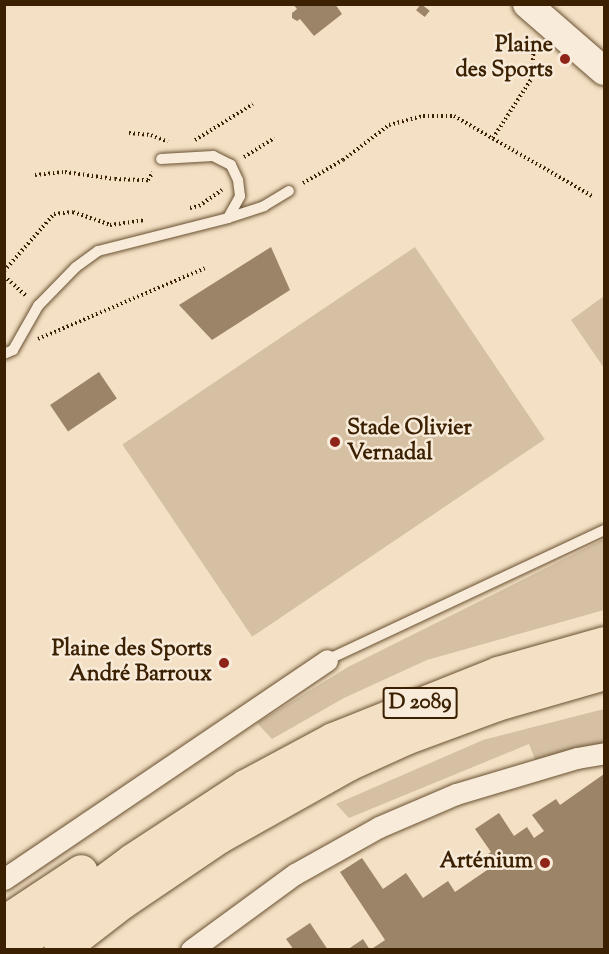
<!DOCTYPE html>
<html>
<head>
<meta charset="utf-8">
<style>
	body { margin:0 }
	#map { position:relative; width:609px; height:954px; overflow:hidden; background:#f4e0c4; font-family:"Sorts Mill Goudy",serif }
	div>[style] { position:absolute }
	.green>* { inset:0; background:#d5c0a3; transform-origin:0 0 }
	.building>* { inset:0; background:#9b8467; transform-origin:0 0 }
	.path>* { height:4px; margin-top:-2px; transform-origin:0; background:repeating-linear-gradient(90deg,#3b2102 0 1.5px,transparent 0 4.5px) }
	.roads { filter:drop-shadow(0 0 2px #695132) drop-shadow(0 0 2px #695132) }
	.service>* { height:10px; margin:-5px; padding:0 5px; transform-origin:5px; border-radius:5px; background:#f8ebd9 }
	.minor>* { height:21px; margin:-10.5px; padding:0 10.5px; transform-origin:10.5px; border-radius:10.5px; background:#f8ebd9 }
	.secondary>* { height:28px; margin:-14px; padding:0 14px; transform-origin:14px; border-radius:14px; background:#f8ebd9 }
	.trunk>* { height:33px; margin:-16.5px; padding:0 16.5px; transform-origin:16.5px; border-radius:16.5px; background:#f4e0c4 }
	.dots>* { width:16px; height:16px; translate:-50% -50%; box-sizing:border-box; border:3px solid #f8ebd9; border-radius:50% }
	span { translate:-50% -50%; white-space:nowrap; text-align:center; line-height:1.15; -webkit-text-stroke:5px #f8ebd9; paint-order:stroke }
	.shield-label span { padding:2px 4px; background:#f8ebd9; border:2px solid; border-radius:4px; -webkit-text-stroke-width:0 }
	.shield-label { font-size:21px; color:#3b2102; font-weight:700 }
	.poi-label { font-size:22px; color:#3b2102; font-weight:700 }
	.right { translate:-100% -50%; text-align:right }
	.left { translate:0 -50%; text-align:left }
	.frame { position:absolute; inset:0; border:6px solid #3b2102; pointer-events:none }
</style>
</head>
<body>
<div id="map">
	<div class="green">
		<i style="left:415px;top:247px;width:232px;height:353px;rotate:56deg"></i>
		<i style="clip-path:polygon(604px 296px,604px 368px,571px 320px)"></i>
		<i style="clip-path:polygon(604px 539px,604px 610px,427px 660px,344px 698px,272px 739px,257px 723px,348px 667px)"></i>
		<i style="clip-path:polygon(604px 709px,604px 747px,536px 762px,529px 744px,349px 818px,336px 804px,483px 740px)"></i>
	</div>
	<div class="building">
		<i style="clip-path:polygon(293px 4px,335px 4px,342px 14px,314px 36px,300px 19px,297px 21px,292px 18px,292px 13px,297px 9px)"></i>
		<i style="left:421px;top:4px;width:11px;height:8px;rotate:38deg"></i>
		<i style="clip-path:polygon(271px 247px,290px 290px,212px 340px,179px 305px)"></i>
		<i style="left:99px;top:372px;width:32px;height:59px;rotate:56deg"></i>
		<i style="clip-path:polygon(604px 774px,604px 950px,370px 950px,385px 940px,340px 872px,362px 858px,383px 889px,406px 873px,423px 898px,448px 881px,455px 892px,490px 868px,482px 858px,491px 852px,475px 829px,499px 813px,514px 836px,527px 827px,534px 838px,544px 831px,532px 815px,556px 799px,560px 805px)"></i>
		<i style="clip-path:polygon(310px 923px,328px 950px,294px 950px,286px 939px)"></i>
		<i style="clip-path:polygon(363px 939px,370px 950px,347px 950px)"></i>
	</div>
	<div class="path">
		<i style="left:129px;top:133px;width:22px;rotate:5deg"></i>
		<i style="left:151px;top:135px;width:18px;rotate:22deg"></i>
		<i style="left:493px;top:138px;width:72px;rotate:-57deg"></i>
		<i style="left:532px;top:78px;width:36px;rotate:-87deg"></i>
		<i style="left:195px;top:140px;width:68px;rotate:-31.8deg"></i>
		<i style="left:244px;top:157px;width:36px;rotate:-32deg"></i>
		<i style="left:35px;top:175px;width:30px;rotate:-6deg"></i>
		<i style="left:65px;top:172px;width:50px;rotate:8deg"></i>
		<i style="left:115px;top:179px;width:33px;rotate:2deg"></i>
		<i style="left:148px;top:180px;width:9px;rotate:-58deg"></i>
		<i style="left:303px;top:183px;width:46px;rotate:-29.9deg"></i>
		<i style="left:343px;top:160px;width:58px;rotate:-37.3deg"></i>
		<i style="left:389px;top:125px;width:35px;rotate:-15deg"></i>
		<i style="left:423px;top:116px;width:31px"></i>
		<i style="left:454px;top:116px;width:160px;rotate:30.1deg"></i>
		<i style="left:190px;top:208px;width:9px;rotate:-13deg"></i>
		<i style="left:199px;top:206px;width:28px;rotate:-35deg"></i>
		<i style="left:4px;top:271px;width:76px;rotate:-48.7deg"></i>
		<i style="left:54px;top:214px;width:19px;rotate:-6deg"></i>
		<i style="left:73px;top:212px;width:39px;rotate:19deg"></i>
		<i style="left:110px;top:225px;width:35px;rotate:-8deg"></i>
		<i style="left:4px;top:276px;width:30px;rotate:42deg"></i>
		<i style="left:38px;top:339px;width:181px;rotate:-23deg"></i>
	</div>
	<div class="roads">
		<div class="service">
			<i style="left:228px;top:218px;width:38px;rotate:-18deg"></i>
			<i style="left:264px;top:206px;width:29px;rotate:-31deg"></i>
			<i style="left:4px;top:354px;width:10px;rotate:-24deg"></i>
			<i style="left:13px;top:350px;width:51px;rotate:-60.4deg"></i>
			<i style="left:38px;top:306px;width:54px;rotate:-45.7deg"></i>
			<i style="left:76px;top:267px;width:27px;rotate:-36deg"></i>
			<i style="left:98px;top:251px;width:134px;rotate:-14.2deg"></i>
			<i style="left:228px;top:218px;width:25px;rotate:-61deg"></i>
			<i style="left:240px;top:196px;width:16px;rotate:-97deg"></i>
			<i style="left:238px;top:180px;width:17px;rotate:-115deg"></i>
			<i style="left:231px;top:165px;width:20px;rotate:-153deg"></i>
			<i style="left:213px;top:156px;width:52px;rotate:176.7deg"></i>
			<i style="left:327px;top:660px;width:306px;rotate:-25.1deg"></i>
		</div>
		<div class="minor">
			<i style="left:4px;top:879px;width:390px;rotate:-34.1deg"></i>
			<i style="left:191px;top:950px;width:129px;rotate:-36.2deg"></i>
			<i style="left:295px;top:874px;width:96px;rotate:-29.2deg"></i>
			<i style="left:379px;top:827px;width:84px;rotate:-23.2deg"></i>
			<i style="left:456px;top:794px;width:126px;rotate:-16.6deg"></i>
			<i style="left:577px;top:758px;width:27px;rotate:-10deg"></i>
		</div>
		<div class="secondary">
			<i style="left:527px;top:4px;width:102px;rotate:41deg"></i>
		</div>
		<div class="trunk">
			<i style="left:4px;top:922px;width:92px;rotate:-33.5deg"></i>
			<i style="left:11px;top:950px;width:151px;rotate:-36.6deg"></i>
			<i style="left:132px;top:860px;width:135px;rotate:-33.2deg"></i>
			<i style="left:245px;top:786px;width:100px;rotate:-28.1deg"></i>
			<i style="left:333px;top:739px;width:178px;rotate:-21.8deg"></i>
			<i style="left:498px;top:673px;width:110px;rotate:-15.8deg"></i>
			<i style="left:60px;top:950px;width:78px;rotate:-37.7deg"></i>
			<i style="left:122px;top:902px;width:116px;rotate:-34.1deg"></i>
			<i style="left:218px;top:837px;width:149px;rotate:-29.3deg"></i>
			<i style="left:348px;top:764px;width:63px;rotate:-24.5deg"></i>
			<i style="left:405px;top:738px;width:98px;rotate:-20.3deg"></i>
			<i style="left:497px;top:704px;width:111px;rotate:-16.2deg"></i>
		</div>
	</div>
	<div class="dots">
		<i style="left:565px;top:59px;background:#8f2418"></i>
		<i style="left:335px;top:442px;background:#8f2418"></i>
		<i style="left:224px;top:663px;background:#8f2418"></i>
		<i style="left:545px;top:863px;background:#8f2418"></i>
	</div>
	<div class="shield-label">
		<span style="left:420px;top:703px">D 2089</span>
	</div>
	<div class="poi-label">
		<span class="right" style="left:553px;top:59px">Plaine<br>des Sports</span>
		<span class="left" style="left:347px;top:442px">Stade Olivier<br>Vernadal</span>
		<span class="right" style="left:212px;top:663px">Plaine des Sports<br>André Barroux</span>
		<span class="right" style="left:533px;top:863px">Arténium</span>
	</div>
	<div class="frame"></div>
</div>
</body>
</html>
